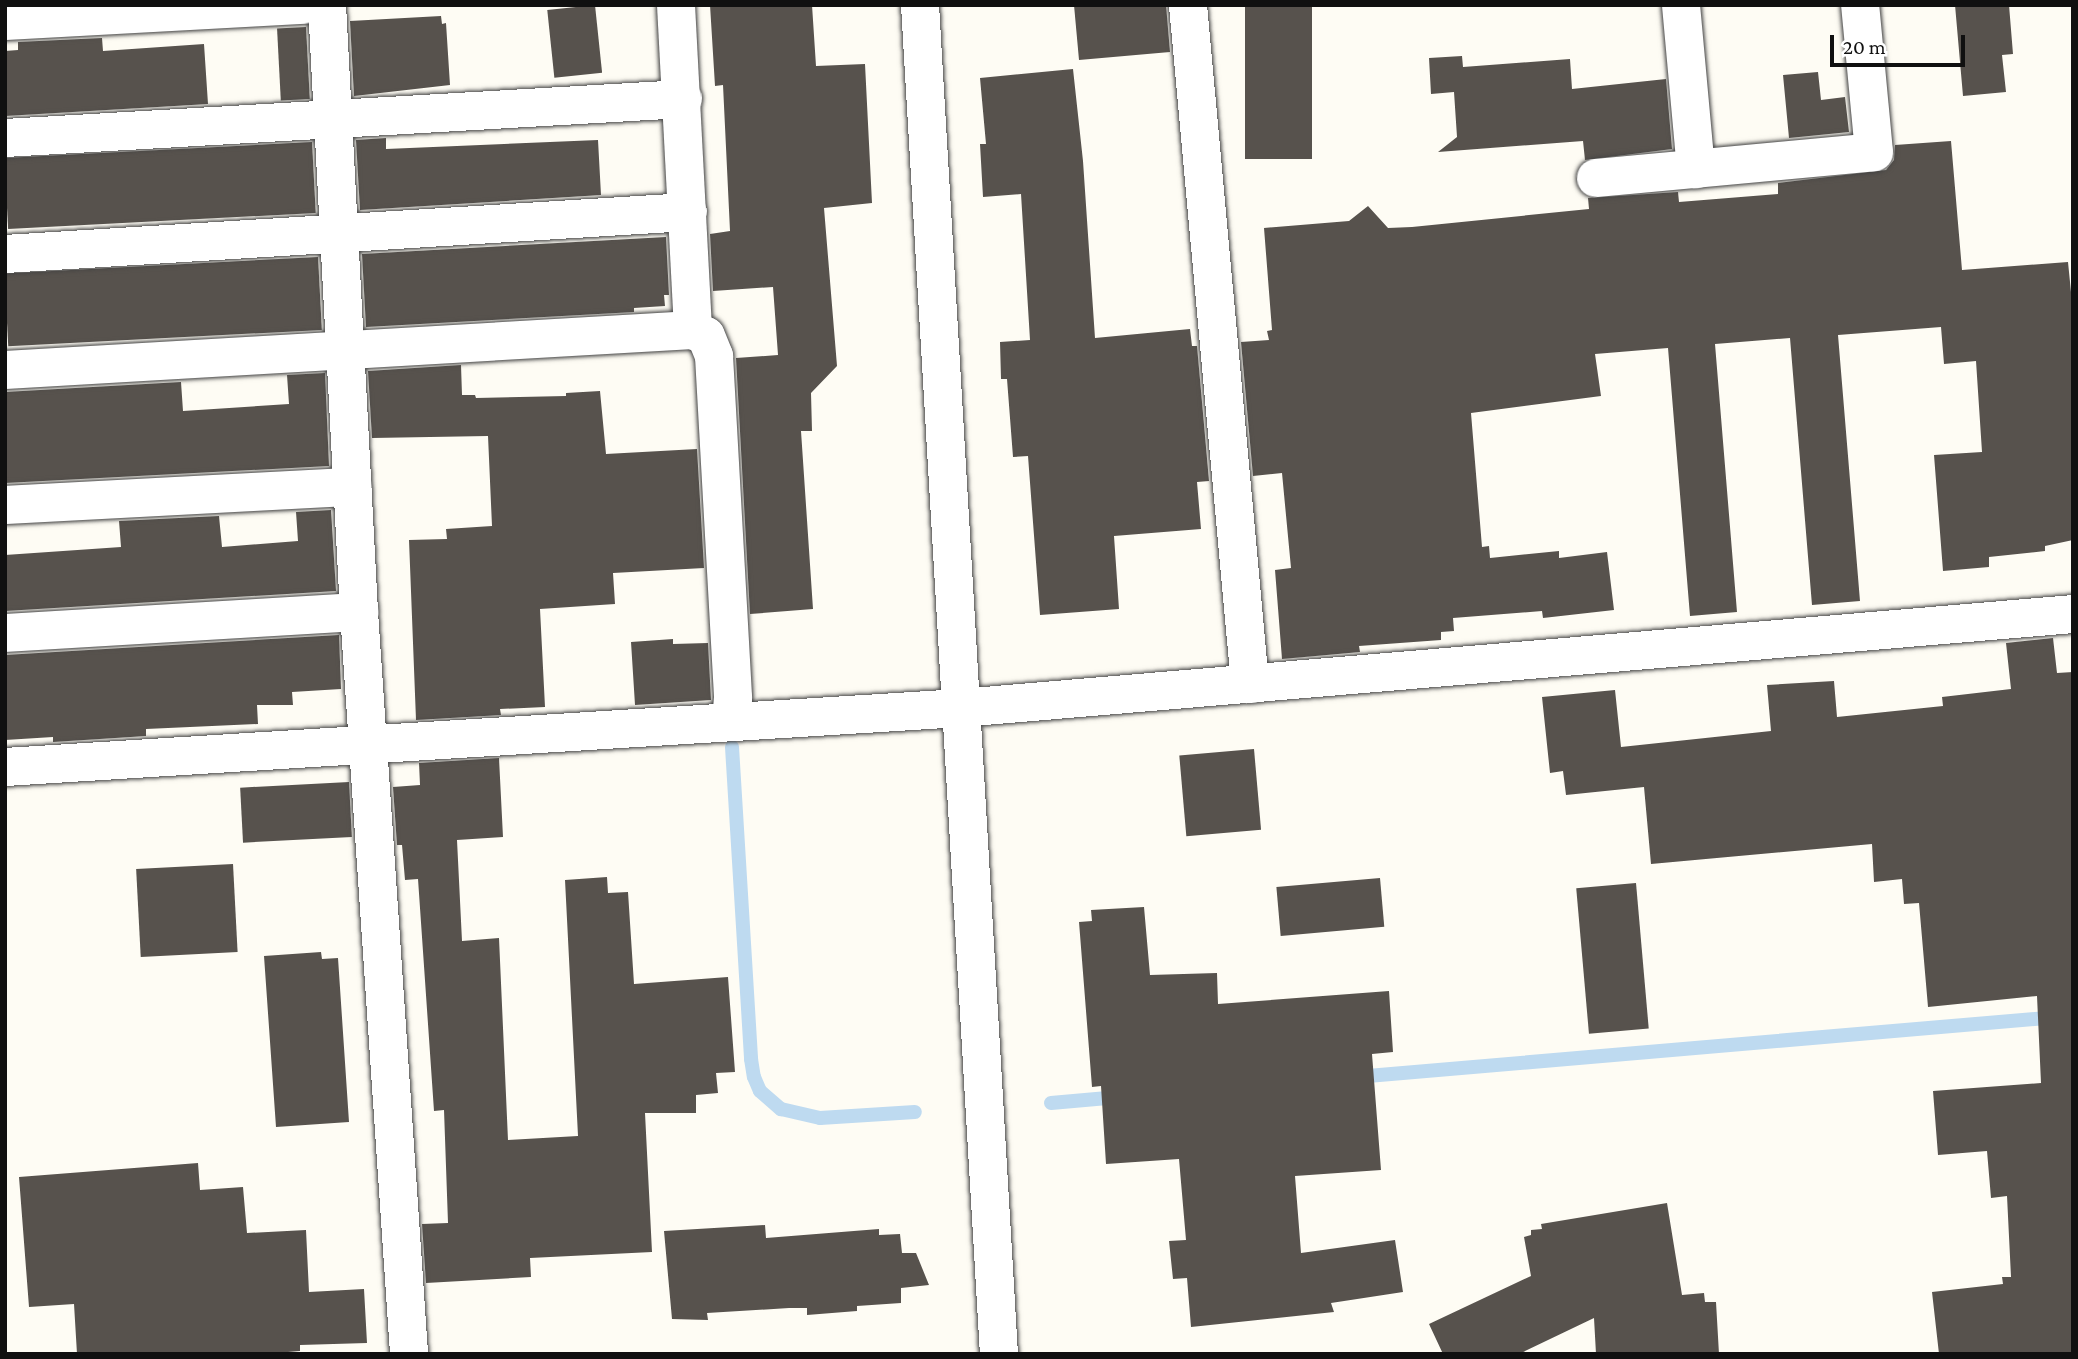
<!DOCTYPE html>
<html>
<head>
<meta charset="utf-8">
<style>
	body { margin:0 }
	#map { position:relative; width:2078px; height:1359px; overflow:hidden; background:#fefcf4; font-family:"Crimson Pro",serif }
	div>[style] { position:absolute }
	.stream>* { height:14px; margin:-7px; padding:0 7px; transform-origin:7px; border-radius:7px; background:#bedaf0 }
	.building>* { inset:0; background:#57524d; transform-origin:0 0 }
	.roads { filter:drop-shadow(0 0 2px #434343) drop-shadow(0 0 2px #434343) }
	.minor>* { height:38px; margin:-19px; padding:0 19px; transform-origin:19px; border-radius:19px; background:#fff }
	span { translate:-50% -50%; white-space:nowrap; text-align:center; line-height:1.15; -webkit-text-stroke:7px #fff; paint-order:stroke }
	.frame { position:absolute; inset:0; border:7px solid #101010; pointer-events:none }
	.scale { position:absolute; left:1830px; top:35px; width:135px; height:32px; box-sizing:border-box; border:4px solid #101010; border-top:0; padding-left:9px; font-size:21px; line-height:24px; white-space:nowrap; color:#101010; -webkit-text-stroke:5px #fff; paint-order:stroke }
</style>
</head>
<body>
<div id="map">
	<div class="stream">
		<i style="left:732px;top:747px;width:313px;rotate:86.5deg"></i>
		<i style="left:751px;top:1059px;width:18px;rotate:81deg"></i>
		<i style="left:754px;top:1077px;width:15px;rotate:67deg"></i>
		<i style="left:760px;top:1091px;width:28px;rotate:41deg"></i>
		<i style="left:781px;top:1109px;width:40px;rotate:13deg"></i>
		<i style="left:820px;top:1118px;width:95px;rotate:-3.6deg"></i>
		<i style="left:1356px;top:1077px;width:704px;rotate:-4.89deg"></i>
		<i style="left:1051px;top:1103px;width:68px;rotate:-5deg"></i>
	</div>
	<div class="building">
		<i style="left:595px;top:5px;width:68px;height:48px;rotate:84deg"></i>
		<i style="clip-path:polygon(710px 5px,812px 5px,816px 66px,865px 64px,872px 203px,824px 208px,837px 366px,811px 393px,812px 431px,801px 431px,813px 609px,750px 614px,736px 358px,778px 355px,773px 287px,713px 291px,710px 234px,730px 231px,723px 85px,715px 86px)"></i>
		<i style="clip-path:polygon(1074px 5px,1166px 5px,1170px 52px,1079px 60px)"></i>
		<i style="left:1245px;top:5px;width:67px;height:154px"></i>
		<i style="clip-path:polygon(1955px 5px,2009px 5px,2013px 54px,2002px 55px,2006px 92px,1963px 96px)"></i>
		<i style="clip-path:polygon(441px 16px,442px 24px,446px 23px,450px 85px,354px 96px,350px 21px)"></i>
		<i style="left:306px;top:27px;width:72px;height:29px;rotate:87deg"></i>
		<i style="clip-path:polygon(102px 38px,103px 51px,204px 44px,208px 104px,5px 116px,5px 51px,18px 50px,18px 42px)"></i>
		<i style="clip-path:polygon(1462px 56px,1463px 67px,1570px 59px,1572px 89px,1666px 79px,1672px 149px,1585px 160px,1583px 141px,1438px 152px,1457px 137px,1454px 92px,1431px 94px,1429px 58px)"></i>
		<i style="clip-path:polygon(1073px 69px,1083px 161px,1095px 338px,1190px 329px,1192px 346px,1197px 346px,1209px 481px,1197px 482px,1201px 529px,1114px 536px,1119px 609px,1040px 615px,1028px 456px,1013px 457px,1007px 379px,1001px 379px,1000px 342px,1030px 340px,1021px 194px,983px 197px,980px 144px,986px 144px,980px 78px)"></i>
		<i style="clip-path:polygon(1818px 72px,1821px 100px,1845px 97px,1849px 132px,1789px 138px,1783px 75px)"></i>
		<i style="clip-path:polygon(386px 138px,386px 149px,598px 140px,601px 195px,360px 210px,356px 140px)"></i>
		<i style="clip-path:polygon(1951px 141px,1962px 270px,2068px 262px,2073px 312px,2073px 540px,2045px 546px,2045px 551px,1989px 557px,1989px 567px,1943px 571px,1934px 455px,1982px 452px,1976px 361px,1944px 364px,1941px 327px,1838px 335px,1860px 601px,1812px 605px,1790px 338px,1715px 344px,1737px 612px,1690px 616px,1668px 348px,1595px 354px,1601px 396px,1471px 413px,1482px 547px,1489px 546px,1490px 558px,1559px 551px,1559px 558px,1607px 552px,1614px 610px,1543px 618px,1542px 611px,1453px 618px,1454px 631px,1441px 632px,1441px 640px,1359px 646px,1360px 652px,1282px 659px,1275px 570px,1291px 568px,1282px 473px,1253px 476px,1241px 342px,1269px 340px,1267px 331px,1272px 330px,1264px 228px,1349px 221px,1368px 206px,1388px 228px,1412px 227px,1589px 209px,1588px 198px,1678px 192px,1679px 202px,1778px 194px,1778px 183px,1886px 170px,1894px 160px,1895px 145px)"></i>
		<i style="left:312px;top:142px;width:71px;height:308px;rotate:87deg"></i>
		<i style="clip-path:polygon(666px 237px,669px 295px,664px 295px,665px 306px,634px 308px,634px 312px,366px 327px,362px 254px)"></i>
		<i style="left:318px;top:257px;width:73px;height:314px;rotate:87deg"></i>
		<i style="clip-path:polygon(461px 365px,462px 395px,475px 395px,476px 398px,566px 396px,566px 393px,600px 391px,606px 454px,697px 449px,704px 568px,613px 573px,615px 604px,540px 609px,545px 707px,500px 709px,501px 715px,416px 720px,409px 540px,447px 539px,446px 529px,492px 526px,488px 436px,372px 438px,368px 371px)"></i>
		<i style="clip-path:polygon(325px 373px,329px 466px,5px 483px,5px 392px,181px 382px,183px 411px,289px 404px,287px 375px)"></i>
		<i style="clip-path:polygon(331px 510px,336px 591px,5px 611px,5px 555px,121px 547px,119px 521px,219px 516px,222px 547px,298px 541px,296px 512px)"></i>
		<i style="clip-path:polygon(339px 635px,341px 689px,292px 692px,293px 705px,257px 705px,258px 724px,146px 729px,146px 736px,53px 742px,53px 737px,5px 740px,5px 655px)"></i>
		<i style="clip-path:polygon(2053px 638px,2057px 673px,2073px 672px,2073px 1354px,1939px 1354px,1932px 1292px,2003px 1284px,2002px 1277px,2011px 1277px,2007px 1196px,1991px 1198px,1987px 1151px,1938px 1155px,1933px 1091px,2041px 1083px,2037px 996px,1928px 1007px,1919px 903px,1904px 904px,1902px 879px,1874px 882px,1872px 844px,1651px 864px,1644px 787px,1566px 795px,1563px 771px,1550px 773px,1542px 697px,1615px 690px,1621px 747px,1771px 731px,1767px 685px,1834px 681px,1837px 717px,1943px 706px,1942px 697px,2011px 689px,2006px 643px)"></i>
		<i style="clip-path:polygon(673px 639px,673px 644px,708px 643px,711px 700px,635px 705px,631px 642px)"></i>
		<i style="left:1254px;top:749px;width:81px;height:75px;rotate:85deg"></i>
		<i style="clip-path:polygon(499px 758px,503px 837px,457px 840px,462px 941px,499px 938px,508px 1140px,578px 1136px,565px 880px,607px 877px,608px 893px,628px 892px,634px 984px,728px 977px,735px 1072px,716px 1073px,718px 1093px,696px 1095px,696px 1113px,645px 1113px,652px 1252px,530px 1258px,531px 1277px,426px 1283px,422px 1224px,448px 1223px,444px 1110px,434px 1111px,418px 879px,405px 880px,402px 845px,397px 845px,393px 787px,420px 785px,419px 763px)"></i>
		<i style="left:349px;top:782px;width:55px;height:109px;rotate:87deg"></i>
		<i style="left:233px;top:864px;width:88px;height:97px;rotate:87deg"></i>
		<i style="left:1380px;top:878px;width:49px;height:104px;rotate:85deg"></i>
		<i style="left:1636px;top:883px;width:146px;height:60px;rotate:85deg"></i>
		<i style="clip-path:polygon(1144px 907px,1150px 975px,1217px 973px,1218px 1004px,1389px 991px,1393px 1052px,1372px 1054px,1381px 1170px,1295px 1176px,1301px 1253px,1395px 1240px,1403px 1292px,1331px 1303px,1334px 1312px,1191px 1327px,1187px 1278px,1173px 1279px,1169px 1241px,1186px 1240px,1179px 1159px,1106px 1164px,1101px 1086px,1092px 1087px,1079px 922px,1092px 921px,1091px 910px)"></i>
		<i style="clip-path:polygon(321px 952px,322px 959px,338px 958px,349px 1122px,276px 1127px,264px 956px)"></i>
		<i style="clip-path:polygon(198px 1163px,200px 1190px,243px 1187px,247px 1233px,306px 1230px,309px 1292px,364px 1289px,367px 1343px,300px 1345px,300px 1351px,264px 1354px,77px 1354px,74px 1304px,29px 1307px,19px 1177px)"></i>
		<i style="clip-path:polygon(1667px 1203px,1682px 1295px,1704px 1293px,1705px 1302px,1716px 1302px,1719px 1354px,1596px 1354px,1594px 1318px,1519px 1354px,1443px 1354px,1429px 1324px,1531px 1276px,1524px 1237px,1531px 1235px,1531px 1230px,1542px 1229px,1541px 1224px)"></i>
		<i style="clip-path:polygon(765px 1225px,766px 1238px,879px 1229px,879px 1235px,900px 1234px,902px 1253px,916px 1253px,929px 1285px,901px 1288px,901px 1303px,857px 1306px,857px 1311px,807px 1315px,807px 1308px,789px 1308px,707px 1313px,708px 1320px,672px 1319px,664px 1231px)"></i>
	</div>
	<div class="roads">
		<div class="minor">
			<i style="left:327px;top:5px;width:608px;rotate:86.98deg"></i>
			<i style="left:359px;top:612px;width:744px;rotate:86.14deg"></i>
			<i style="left:676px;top:5px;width:325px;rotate:87deg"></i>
			<i style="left:920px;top:5px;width:1351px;rotate:86.65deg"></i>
			<i style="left:1188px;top:5px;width:682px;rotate:84.78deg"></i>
			<i style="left:1681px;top:5px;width:165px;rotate:84.8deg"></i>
			<i style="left:5px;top:21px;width:299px;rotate:-3.1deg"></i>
			<i style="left:5px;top:138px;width:679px;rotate:-3.29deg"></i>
			<i style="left:1596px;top:178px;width:279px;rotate:-5.3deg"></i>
			<i style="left:1874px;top:152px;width:148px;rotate:-95.4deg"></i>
			<i style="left:5px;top:254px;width:684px;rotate:-3.52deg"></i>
			<i style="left:5px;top:370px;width:689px;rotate:-3.33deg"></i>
			<i style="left:693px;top:330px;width:14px;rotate:25deg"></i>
			<i style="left:706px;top:336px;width:22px;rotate:68deg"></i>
			<i style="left:714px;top:356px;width:343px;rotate:86.8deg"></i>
			<i style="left:733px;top:698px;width:24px;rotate:95deg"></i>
			<i style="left:5px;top:505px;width:348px;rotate:-3deg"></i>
			<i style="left:5px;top:633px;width:355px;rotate:-3.4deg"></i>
			<i style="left:5px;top:767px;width:958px;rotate:-3.53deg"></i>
			<i style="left:961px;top:708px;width:1116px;rotate:-4.83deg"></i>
		</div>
	</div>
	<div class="frame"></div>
	<div class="scale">20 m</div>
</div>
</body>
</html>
